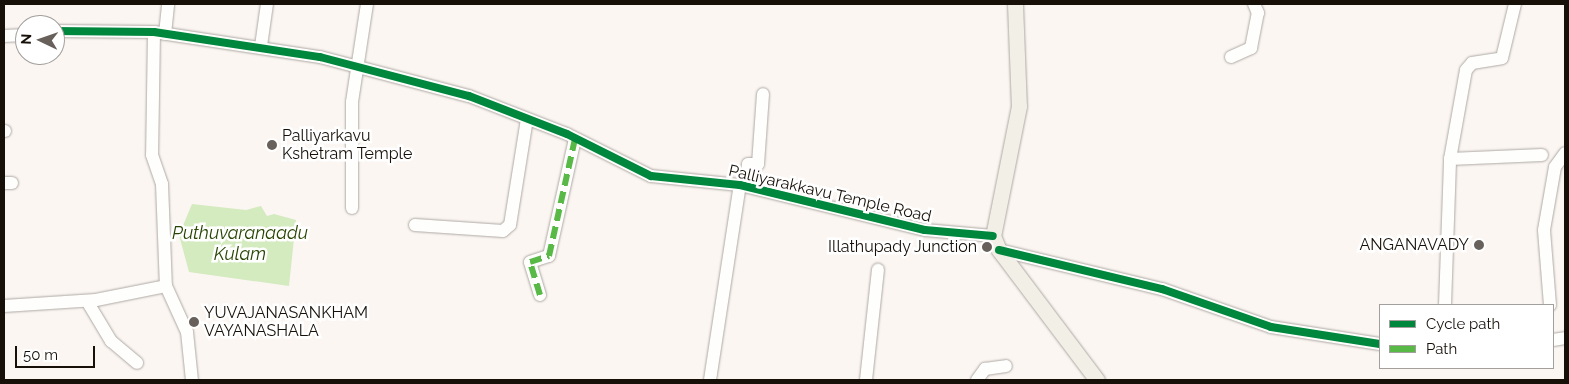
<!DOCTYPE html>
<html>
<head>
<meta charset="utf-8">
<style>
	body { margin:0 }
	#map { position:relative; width:1569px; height:384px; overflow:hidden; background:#fbf6f2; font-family:Raleway,sans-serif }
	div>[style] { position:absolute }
	.water>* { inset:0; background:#d4eabf }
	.roads { filter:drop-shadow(0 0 1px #afa9a4) drop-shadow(0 0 1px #afa9a4) }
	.minor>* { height:12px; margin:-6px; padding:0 6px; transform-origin:6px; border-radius:6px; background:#fefefd }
	.major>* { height:15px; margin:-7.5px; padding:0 7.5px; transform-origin:7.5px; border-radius:7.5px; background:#f2efe6 }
	.quiet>* { height:6px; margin-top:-3px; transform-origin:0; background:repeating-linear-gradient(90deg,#58b947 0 12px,transparent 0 18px) }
	.cycleway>* { height:8px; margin:-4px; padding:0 4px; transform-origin:4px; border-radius:4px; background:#00873e }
	.dots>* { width:14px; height:14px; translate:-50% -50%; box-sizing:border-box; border:2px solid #fff; border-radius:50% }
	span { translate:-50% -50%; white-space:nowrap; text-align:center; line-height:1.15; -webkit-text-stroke:5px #fff; paint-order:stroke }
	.poi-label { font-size:16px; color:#171009 }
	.left { translate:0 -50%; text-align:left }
	.right { translate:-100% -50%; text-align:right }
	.street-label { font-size:16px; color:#171009 }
	.water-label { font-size:18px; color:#294504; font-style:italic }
	.frame { position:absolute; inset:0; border:5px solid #171009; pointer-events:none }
	.legend { position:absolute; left:1379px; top:304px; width:175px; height:65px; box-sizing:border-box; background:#fff; border:1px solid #a29f9d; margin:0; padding:6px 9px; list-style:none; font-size:15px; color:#171009 }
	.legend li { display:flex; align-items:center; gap:10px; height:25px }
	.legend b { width:25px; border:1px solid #a29f9d }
	.north { position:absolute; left:15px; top:15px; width:50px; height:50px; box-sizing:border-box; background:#fff; border:1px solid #a29f9d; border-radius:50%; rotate:273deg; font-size:14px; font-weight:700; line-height:20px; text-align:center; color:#171009 }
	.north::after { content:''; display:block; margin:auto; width:18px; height:22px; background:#67605b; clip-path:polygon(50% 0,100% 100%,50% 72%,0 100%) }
	.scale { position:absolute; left:15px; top:346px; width:80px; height:22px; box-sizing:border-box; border:2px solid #171009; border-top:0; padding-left:6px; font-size:15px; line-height:18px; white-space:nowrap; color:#171009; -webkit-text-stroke:4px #fff; paint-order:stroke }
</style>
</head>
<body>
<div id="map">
	<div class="water">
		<i style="clip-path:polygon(192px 204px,246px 210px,261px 206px,267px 216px,274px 214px,296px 220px,289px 286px,189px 272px,179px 235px)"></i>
	</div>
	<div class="roads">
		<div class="minor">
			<i style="left:55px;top:31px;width:99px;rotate:0.6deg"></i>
			<i style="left:154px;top:32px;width:168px;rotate:8.6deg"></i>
			<i style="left:320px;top:57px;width:154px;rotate:14.7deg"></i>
			<i style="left:469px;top:96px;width:105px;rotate:21.2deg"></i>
			<i style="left:567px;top:134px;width:94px;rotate:26.6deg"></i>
			<i style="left:651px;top:176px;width:89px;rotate:5.8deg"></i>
			<i style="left:740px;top:185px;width:190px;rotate:13.7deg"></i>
			<i style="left:925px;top:230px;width:68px;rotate:5deg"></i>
			<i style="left:154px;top:32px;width:123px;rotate:90.9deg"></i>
			<i style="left:152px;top:155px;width:31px;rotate:71deg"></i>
			<i style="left:162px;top:184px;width:102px;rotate:87.8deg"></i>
			<i style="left:166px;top:286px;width:51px;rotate:65.5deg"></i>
			<i style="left:187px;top:332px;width:48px;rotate:84.1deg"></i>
			<i style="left:165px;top:34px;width:30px;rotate:-84deg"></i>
			<i style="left:4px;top:36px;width:21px;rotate:-3deg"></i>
			<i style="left:261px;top:46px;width:42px;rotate:-81.9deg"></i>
			<i style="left:1231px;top:57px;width:22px;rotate:-24deg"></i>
			<i style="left:1251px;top:48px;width:36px;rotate:-79deg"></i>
			<i style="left:1258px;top:13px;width:10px;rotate:-114deg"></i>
			<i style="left:4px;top:131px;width:1px"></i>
			<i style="left:1450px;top:159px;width:90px;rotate:-79.8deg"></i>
			<i style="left:1466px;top:70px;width:9px;rotate:-49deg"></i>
			<i style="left:1472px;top:63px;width:30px;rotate:-9deg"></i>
			<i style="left:1502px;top:58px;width:56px;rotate:-76.5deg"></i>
			<i style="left:4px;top:183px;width:8px"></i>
			<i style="left:745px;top:186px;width:22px;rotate:-82deg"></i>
			<i style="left:748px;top:164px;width:10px"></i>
			<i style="left:758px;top:164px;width:70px;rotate:-85.9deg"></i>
			<i style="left:352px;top:208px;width:106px;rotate:-90deg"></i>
			<i style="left:352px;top:102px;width:99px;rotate:-81.3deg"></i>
			<i style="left:415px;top:225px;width:88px;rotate:3.9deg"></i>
			<i style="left:503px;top:231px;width:9px;rotate:-41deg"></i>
			<i style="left:510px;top:225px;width:107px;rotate:-80.9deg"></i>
			<i style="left:999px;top:250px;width:168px;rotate:13.5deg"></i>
			<i style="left:1162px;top:289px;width:115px;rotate:19.2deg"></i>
			<i style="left:1271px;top:327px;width:110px;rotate:8.9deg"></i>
			<i style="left:540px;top:295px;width:34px;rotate:-107deg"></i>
			<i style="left:530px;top:262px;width:20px;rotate:-18deg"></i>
			<i style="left:549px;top:256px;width:120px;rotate:-77.5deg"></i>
			<i style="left:87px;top:301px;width:47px;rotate:59deg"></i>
			<i style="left:111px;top:341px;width:34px;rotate:40deg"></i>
			<i style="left:1445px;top:305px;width:146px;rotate:-88deg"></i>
			<i style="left:1450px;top:159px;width:92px;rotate:-2.5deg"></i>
			<i style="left:1550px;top:305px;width:75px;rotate:-94.6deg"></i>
			<i style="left:1544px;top:230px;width:64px;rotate:-80.1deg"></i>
			<i style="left:1555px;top:167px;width:17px;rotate:-54deg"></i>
			<i style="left:4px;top:306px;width:92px;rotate:-3.7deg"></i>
			<i style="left:96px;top:300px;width:71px;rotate:-11.3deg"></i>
			<i style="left:1553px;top:340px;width:12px;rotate:-9deg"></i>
			<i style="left:710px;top:380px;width:197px;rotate:-81.3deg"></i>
			<i style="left:866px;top:380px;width:111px;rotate:-83.8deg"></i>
			<i style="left:977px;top:380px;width:14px;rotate:-54deg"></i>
			<i style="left:985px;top:369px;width:21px;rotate:-8deg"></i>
		</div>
		<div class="major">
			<i style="left:1015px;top:4px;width:102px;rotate:87.8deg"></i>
			<i style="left:1019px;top:106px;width:133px;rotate:101.3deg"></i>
			<i style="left:993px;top:236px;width:15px;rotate:67deg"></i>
			<i style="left:999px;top:250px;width:163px;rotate:53deg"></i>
		</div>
	</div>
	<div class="quiet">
		<i style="left:540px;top:295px;width:34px;rotate:-107deg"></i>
		<i style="left:530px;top:262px;width:20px;rotate:-18deg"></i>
		<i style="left:549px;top:256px;width:120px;rotate:-77.5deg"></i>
	</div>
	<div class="cycleway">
		<i style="left:55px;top:31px;width:99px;rotate:0.6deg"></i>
		<i style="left:154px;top:32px;width:168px;rotate:8.6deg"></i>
		<i style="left:320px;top:57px;width:154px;rotate:14.7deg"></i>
		<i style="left:469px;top:96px;width:105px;rotate:21.2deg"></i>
		<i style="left:567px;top:134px;width:94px;rotate:26.6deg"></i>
		<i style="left:651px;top:176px;width:89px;rotate:5.8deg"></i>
		<i style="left:740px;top:185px;width:190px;rotate:13.7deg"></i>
		<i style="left:925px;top:230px;width:68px;rotate:5deg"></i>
		<i style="left:999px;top:250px;width:168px;rotate:13.5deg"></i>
		<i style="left:1162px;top:289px;width:115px;rotate:19.2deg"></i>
		<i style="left:1271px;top:327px;width:110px;rotate:8.9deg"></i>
	</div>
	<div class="dots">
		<i style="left:272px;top:145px;background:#67605b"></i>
		<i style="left:1479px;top:245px;background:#67605b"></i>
		<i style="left:987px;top:247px;background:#67605b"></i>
		<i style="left:194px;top:322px;background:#67605b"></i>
	</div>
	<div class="poi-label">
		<span class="left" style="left:282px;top:145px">Palliyarkavu<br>Kshetram Temple</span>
		<span class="right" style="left:1469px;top:245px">ANGANAVADY</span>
		<span class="right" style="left:977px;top:247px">Illathupady Junction</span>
		<span class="left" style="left:204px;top:322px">YUVAJANASANKHAM<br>VAYANASHALA</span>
	</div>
	<div class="street-label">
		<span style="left:830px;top:194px;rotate:13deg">Palliyarakkavu Temple Road</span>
	</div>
	<div class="water-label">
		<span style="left:240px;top:244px">Puthuvaranaadu<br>Kulam</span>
	</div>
	<div class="frame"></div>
	<ul class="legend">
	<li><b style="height:6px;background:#00873e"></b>Cycle path</li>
	<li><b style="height:6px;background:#58b947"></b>Path</li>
	</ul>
	<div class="north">N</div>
	<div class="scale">50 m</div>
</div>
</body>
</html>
